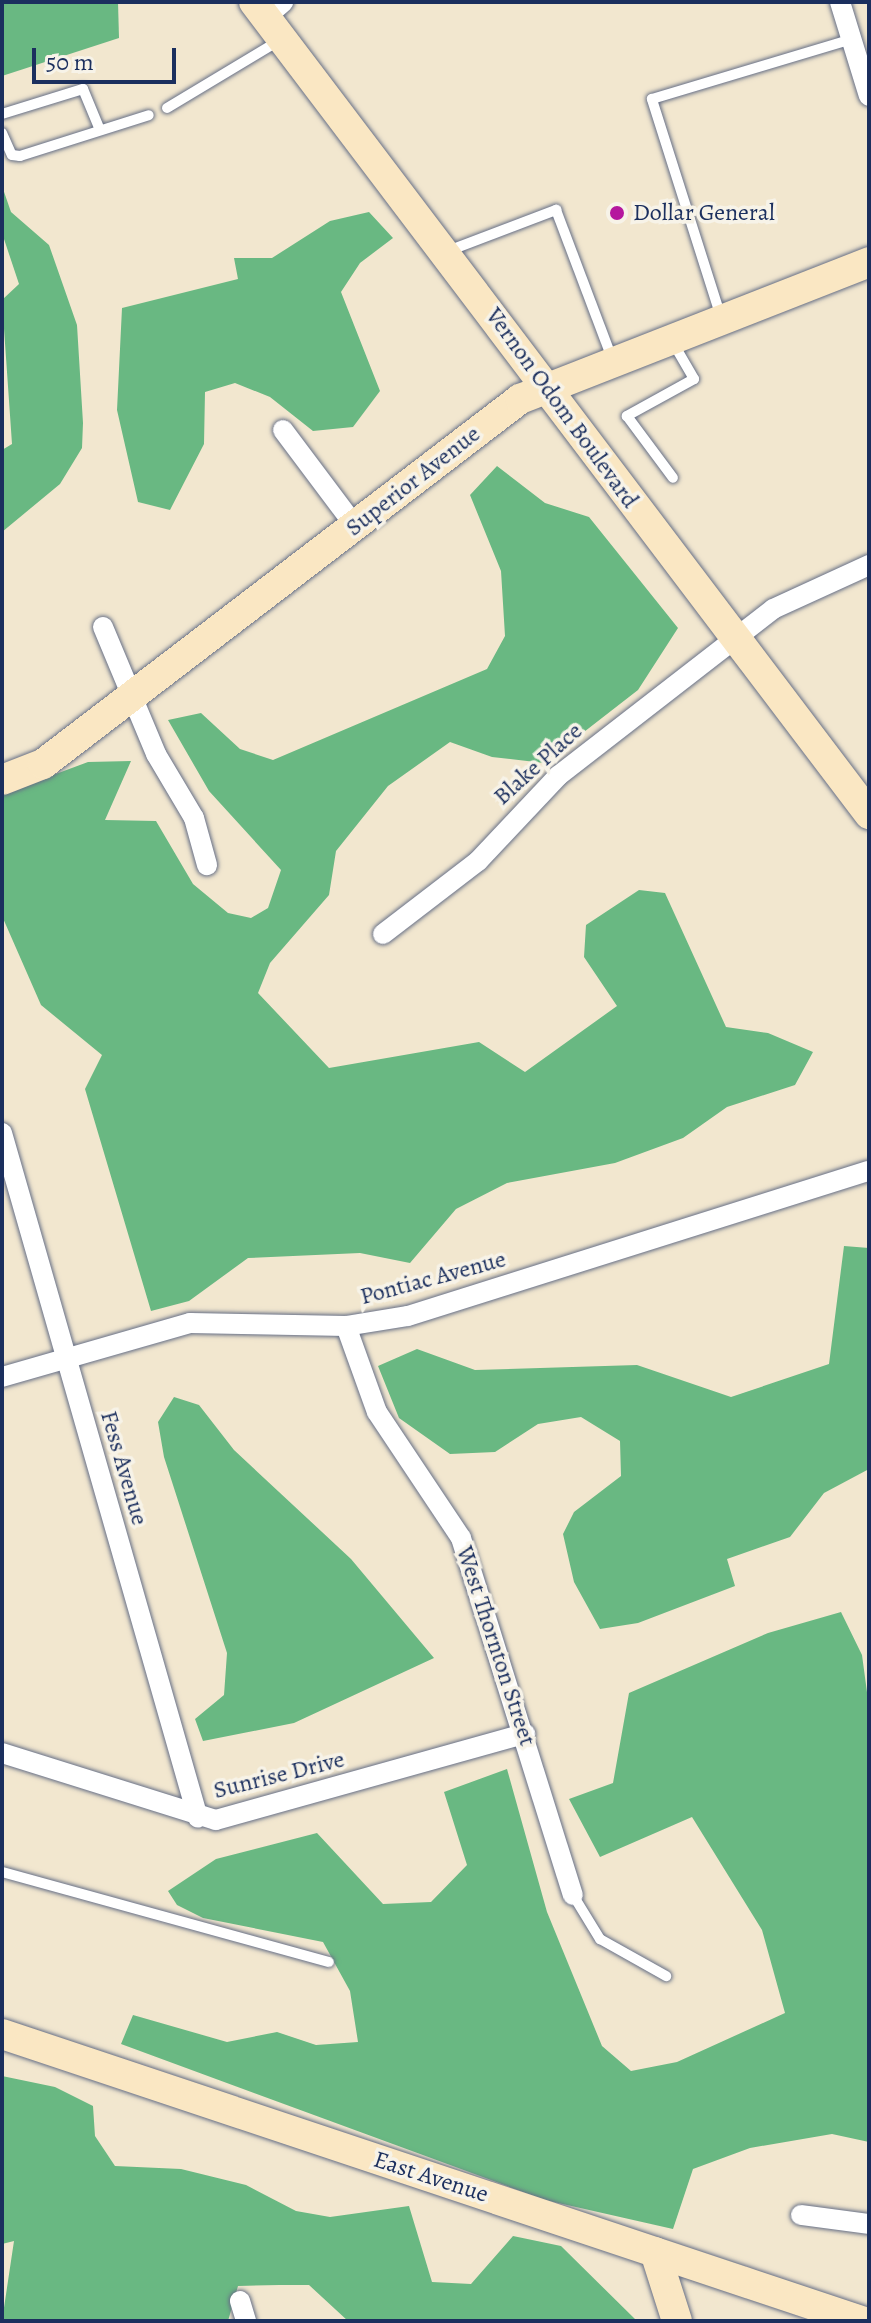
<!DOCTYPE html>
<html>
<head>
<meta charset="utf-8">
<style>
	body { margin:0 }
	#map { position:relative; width:871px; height:2323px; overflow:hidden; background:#f2e7cf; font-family:Alegreya,serif }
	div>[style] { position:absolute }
	.forest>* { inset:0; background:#69b882 }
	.roads { filter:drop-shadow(0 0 2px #666f86) drop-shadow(0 0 2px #666f86) }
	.lane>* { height:10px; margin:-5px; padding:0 5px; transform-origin:5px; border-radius:5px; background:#fff }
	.street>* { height:20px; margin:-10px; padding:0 10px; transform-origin:10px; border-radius:10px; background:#fff }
	.secondary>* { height:30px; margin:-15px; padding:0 15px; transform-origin:15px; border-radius:15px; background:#fae7c3 }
	.dots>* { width:22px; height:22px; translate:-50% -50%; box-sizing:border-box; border:4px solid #f7f3e8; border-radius:50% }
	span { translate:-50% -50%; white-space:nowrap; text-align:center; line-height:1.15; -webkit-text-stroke:7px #f7f3e8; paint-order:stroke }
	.poi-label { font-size:24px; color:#1b2f5e }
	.left { translate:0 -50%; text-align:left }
	.street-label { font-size:24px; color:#1b2f5e }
	.frame { position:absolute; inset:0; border:4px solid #1b2f5e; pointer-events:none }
	.scale { position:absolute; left:32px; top:48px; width:144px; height:36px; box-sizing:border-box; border:4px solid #1b2f5e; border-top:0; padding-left:10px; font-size:24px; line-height:28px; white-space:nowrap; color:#1b2f5e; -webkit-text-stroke:6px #f7f3e8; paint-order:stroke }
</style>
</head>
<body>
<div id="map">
	<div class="forest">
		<i style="clip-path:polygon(2px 2px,118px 2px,119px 38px,2px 76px)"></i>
		<i style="clip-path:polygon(2px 186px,11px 212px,49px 245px,77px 325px,83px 423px,82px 448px,60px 484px,2px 532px,2px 450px,12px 444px,2px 300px,19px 284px,2px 233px)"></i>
		<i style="clip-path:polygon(369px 212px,393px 238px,360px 263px,341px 292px,380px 391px,353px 427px,313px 431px,270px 397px,235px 383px,205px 392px,204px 444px,170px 510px,138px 502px,117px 410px,122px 308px,238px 279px,234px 258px,272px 258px,330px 221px)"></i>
		<i style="clip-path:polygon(497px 466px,545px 503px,589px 517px,678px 628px,638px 690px,544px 763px,492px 757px,450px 742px,388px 786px,336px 851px,329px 895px,270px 963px,258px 993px,329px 1068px,479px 1042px,525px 1072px,617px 1006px,584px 957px,586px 925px,639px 890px,665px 893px,726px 1027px,768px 1033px,813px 1052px,795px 1085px,727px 1107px,683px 1138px,615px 1163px,507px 1183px,456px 1209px,410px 1263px,360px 1253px,248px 1258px,189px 1301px,151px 1311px,85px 1089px,102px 1055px,41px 1005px,2px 916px,2px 794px,88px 762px,131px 761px,105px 820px,156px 821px,193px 884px,228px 913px,251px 918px,268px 908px,281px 870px,209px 791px,168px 720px,201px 713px,240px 749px,273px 760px,487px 669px,505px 636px,501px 571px,470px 495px)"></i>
		<i style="clip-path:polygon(844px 1246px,869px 1248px,869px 1469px,824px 1493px,790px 1537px,727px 1559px,735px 1586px,638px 1623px,600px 1629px,574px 1582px,563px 1534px,574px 1512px,621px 1476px,620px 1441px,581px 1417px,538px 1424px,495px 1452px,450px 1454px,399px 1418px,378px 1366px,417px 1349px,475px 1370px,637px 1365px,731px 1397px,829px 1364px)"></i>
		<i style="clip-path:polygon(174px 1397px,199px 1405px,234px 1450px,351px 1559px,434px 1658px,294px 1723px,203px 1741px,195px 1719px,224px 1695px,227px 1653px,164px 1457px,158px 1422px)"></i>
		<i style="clip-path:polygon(841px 1612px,862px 1655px,869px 1707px,869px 2142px,832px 2134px,750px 2148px,693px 2169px,673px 2229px,545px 2200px,121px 2044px,133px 2015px,227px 2042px,277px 2032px,316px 2045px,358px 2042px,350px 1991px,323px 1942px,203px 1918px,177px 1905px,168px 1891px,216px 1859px,317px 1833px,383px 1904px,431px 1902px,467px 1865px,444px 1792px,507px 1769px,547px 1912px,602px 2046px,631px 2071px,677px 2062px,785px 2013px,762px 1930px,692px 1817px,600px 1857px,569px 1799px,613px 1783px,629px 1693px,768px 1633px)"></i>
		<i style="clip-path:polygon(2px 2076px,55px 2087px,93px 2106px,95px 2136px,115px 2166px,181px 2169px,246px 2185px,296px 2211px,330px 2217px,409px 2206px,432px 2282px,471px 2284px,513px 2236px,561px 2246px,637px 2321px,348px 2321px,309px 2285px,279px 2285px,238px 2286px,228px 2321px,2px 2321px,14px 2241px,2px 2244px)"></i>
	</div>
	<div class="roads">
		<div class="lane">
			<i style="left:167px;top:108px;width:132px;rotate:-31deg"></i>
			<i style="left:2px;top:114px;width:85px;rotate:-17.2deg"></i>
			<i style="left:83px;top:89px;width:44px;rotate:67.5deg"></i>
			<i style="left:2px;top:133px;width:24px;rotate:66deg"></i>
			<i style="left:12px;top:155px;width:8px;rotate:7deg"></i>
			<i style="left:20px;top:156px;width:135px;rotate:-17.6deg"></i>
			<i style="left:448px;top:251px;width:116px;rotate:-20.8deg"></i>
			<i style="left:556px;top:210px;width:158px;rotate:69.3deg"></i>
			<i style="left:721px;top:317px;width:229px;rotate:-107.6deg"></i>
			<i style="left:652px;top:99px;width:209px;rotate:-16.7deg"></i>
			<i style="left:672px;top:341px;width:44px;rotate:59.9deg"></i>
			<i style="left:694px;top:379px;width:77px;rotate:151.1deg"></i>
			<i style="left:627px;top:416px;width:77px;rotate:53.4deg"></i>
			<i style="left:2px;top:1872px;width:339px;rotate:15.4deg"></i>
			<i style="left:573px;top:1895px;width:52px;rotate:58.5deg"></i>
			<i style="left:600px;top:1939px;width:76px;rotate:29.3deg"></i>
		</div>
		<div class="street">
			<i style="left:840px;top:2px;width:98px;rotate:72.9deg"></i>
			<i style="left:266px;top:17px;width:23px;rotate:-41deg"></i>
			<i style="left:283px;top:430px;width:120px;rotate:53.1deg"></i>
			<i style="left:103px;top:627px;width:138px;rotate:67.3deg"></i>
			<i style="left:156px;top:754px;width:74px;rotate:59.3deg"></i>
			<i style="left:194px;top:818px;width:49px;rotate:74.5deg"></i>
			<i style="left:383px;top:934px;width:120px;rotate:-37.5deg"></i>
			<i style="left:478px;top:861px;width:117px;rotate:-46.7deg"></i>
			<i style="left:558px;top:776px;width:272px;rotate:-37.8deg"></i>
			<i style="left:773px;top:609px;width:106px;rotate:-24.6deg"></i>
			<i style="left:2px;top:1133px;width:712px;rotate:74.03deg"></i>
			<i style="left:346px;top:1326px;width:91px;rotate:70.2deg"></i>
			<i style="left:377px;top:1412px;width:151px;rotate:56.3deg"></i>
			<i style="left:461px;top:1538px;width:374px;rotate:72.6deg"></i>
			<i style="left:2px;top:1377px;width:196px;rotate:-16deg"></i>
			<i style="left:190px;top:1323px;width:156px;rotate:1.1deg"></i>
			<i style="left:346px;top:1326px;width:63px;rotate:-9.2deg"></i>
			<i style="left:408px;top:1316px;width:483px;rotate:-17.5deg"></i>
			<i style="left:2px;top:1753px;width:224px;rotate:17.4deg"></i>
			<i style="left:216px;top:1820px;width:321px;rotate:-15.6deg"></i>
			<i style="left:801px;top:2215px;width:69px;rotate:7.5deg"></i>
			<i style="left:240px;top:2301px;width:21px;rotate:73deg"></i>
		</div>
		<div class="secondary">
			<i style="left:254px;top:2px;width:1019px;rotate:52.86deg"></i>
			<i style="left:2px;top:780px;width:44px;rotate:-21.3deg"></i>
			<i style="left:43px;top:764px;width:601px;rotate:-37.42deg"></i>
			<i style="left:520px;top:399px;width:375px;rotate:-21.4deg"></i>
			<i style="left:2px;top:2034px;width:906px;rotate:18.47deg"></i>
			<i style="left:655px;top:2252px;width:72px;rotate:72.3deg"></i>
		</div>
	</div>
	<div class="dots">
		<i style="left:617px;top:213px;background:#b5179e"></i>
	</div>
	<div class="poi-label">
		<span class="left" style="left:633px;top:213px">Dollar General</span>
	</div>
	<div class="street-label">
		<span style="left:562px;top:408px;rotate:54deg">Vernon Odom Boulevard</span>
		<span style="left:413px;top:481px;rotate:-38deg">Superior Avenue</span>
		<span style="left:538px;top:764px;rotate:-42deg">Blake Place</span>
		<span style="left:433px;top:1278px;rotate:-15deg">Pontiac Avenue</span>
		<span style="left:124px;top:1468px;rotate:74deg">Fess Avenue</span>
		<span style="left:496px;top:1646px;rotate:72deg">West Thornton Street</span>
		<span style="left:279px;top:1775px;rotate:-14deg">Sunrise Drive</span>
		<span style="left:431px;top:2177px;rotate:18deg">East Avenue</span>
	</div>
	<div class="frame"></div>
	<div class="scale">50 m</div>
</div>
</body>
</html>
